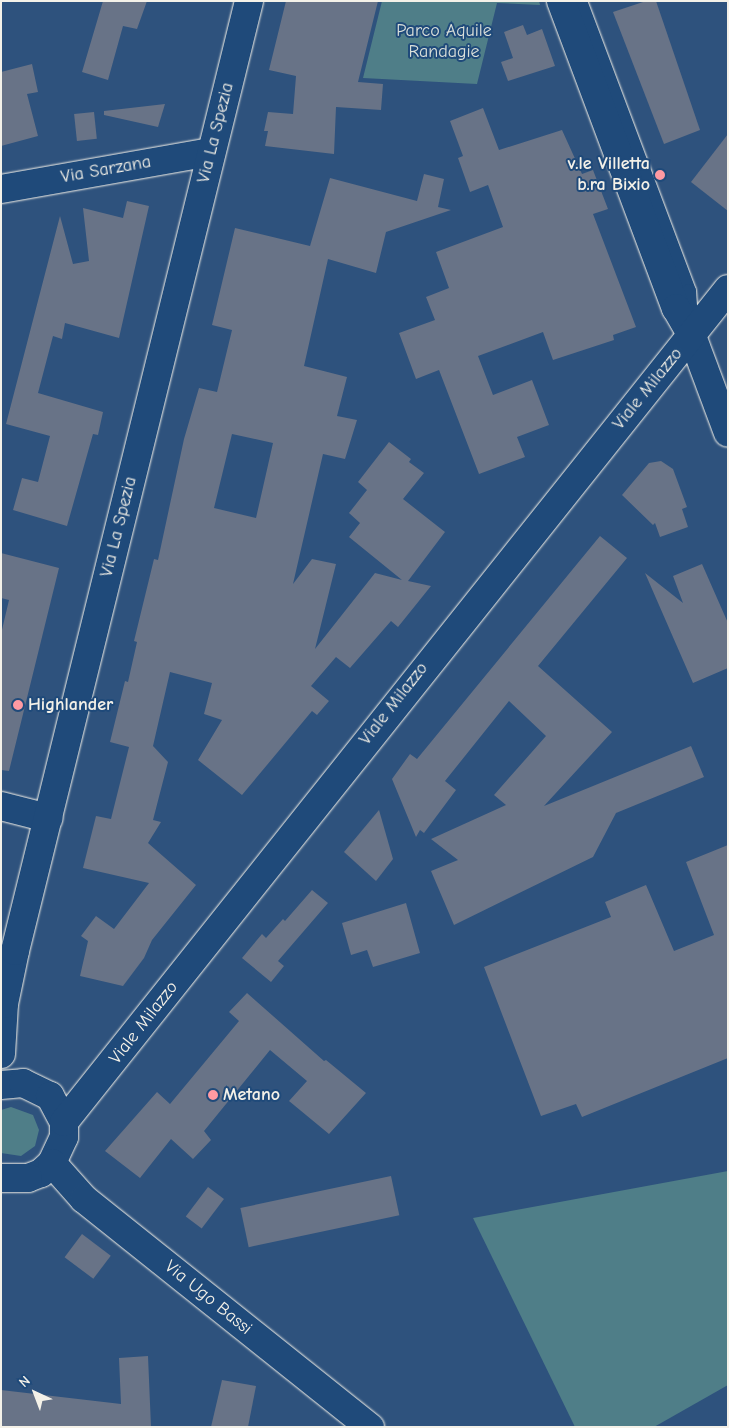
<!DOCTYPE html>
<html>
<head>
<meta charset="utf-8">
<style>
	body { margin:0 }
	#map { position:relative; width:729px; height:1428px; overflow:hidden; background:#2e527d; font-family:"Comic Neue",sans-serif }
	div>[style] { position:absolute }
	.green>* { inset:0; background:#4f7e88 }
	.building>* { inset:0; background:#687387; transform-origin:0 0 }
	.roads { filter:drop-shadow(0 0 1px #f4f1e8) drop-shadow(0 0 1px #f4f1e8) }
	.lane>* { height:14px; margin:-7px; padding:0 7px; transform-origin:7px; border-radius:7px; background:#1f4a7a }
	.street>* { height:28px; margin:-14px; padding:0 14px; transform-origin:14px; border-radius:14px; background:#1f4a7a }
	.secondary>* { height:28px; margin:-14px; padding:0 14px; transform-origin:14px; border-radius:14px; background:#1f4a7a }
	.dots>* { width:14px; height:14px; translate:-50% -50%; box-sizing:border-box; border:2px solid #1f4a7a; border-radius:50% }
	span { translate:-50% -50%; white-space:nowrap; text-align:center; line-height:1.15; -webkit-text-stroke:4px #1f4a7a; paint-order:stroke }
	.park-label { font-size:18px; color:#dbe0da }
	.street-label { font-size:18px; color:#f4f1e8 }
	.poi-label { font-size:18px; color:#f4f1e8; font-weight:700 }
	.right { translate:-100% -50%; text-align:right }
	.left { translate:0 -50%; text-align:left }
	.frame { position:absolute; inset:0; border:2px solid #f4f1e8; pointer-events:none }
	.north { position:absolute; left:10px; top:1368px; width:50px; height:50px; -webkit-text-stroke:4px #1f4a7a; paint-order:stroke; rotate:317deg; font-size:14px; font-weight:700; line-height:20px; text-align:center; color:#f4f1e8 }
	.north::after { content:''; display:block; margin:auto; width:18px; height:22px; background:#f4f1e8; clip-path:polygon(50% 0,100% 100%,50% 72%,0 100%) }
</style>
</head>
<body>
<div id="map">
	<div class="green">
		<i style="clip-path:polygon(382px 1px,539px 1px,540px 5px,497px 3px,477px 84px,363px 78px)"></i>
		<i style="clip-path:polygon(11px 1107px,33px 1115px,39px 1130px,35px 1146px,21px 1156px,1px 1153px,1px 1110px)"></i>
		<i style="clip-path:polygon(728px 1171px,728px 1385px,654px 1427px,575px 1427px,473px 1218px)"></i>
	</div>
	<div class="building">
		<i style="clip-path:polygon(103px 1px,147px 1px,137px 29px,123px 26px,108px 80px,82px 72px)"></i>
		<i style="clip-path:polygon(286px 1px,378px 1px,358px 82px,383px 84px,381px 110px,336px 107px,334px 154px,265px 146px,268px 131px,264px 131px,268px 112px,293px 114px,296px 76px,269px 70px)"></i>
		<i style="clip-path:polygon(646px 1px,656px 1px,700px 130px,664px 144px,613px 12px)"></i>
		<i style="clip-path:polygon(523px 25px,527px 35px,542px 29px,555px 66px,508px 81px,501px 62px,513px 58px,504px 32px)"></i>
		<i style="clip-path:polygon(32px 64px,38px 92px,27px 94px,38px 136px,1px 146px,1px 72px)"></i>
		<i style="clip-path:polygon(165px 104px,158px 127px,104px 115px,104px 111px)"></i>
		<i style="clip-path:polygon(483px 108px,499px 150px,562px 130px,582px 174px,593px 170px,608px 209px,593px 214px,636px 327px,613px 335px,614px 340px,553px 360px,543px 332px,478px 356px,493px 395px,532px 380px,549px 425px,517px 437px,525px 457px,479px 474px,439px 370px,416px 379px,399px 333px,435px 320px,426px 297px,449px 288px,436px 252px,503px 227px,488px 185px,470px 192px,458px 158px,463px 156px,450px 121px)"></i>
		<i style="left:94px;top:112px;width:27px;height:20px;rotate:84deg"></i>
		<i style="clip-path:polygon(728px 134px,728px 211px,691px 182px)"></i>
		<i style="clip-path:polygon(evenodd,424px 174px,444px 179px,438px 207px,451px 210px,386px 232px,376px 273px,328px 259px,304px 366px,347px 377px,337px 416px,357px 420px,345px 459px,323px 454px,293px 584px,312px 559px,336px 564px,315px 649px,375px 573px,402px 580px,349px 537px,360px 523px,349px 513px,367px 490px,358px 482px,389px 442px,411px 459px,409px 462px,424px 473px,403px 499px,445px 532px,408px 581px,431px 586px,398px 627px,391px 621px,350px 668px,336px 657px,311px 686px,329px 701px,317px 715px,312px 711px,242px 795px,198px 760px,222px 720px,204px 714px,212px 683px,170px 672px,153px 746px,168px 762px,153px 820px,161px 822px,148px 843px,196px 885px,152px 940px,144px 958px,123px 986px,80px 976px,88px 941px,81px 936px,96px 916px,114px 929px,149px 883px,83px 868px,96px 816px,111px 819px,129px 747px,110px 742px,125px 681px,128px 682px,137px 642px,134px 641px,154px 559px,158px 560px,184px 439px,199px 388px,217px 392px,232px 330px,212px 325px,235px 228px,310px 246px,330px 178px,417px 201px,424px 174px,232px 434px,273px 443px,256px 518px,214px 508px,232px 434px)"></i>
		<i style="clip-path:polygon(127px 201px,149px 206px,119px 338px,65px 323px,62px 339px,53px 336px,38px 393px,103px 412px,98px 435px,93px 434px,67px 526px,13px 510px,22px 478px,38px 482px,50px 436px,6px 424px,60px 216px,73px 264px,89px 261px,83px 208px,123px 218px)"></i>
		<i style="clip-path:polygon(661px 461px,673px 469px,687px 507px,682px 509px,688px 527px,660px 537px,655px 523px,653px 525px,622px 495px,649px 463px)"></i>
		<i style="clip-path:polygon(600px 536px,627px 558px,538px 666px,612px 732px,544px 806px,691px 746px,704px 777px,616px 813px,593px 857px,454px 925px,431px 871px,458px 860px,431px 839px,506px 805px,494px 795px,546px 736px,509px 701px,445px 781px,456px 790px,424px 833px,420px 830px,416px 837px,392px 779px,410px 754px,417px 759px)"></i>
		<i style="clip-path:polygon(1px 553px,59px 568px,9px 771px,1px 770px,1px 634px,9px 600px,1px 598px)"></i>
		<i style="clip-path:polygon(702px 564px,728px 623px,728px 668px,693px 683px,645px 573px,683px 603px,673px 576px)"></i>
		<i style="clip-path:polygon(379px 810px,393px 859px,376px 881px,344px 852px)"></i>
		<i style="clip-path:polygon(728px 845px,728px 1058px,582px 1117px,576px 1104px,541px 1116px,484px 967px,611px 917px,605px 902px,646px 885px,674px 951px,714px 935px,686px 862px)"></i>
		<i style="clip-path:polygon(312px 890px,328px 903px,278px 961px,284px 966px,271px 982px,242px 958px,262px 934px,266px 938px,283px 919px,285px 921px)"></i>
		<i style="clip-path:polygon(406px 903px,420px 953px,373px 967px,367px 950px,351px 955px,342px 923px)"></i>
		<i style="clip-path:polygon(247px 993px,324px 1061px,326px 1060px,366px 1093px,329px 1134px,289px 1101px,307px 1081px,270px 1050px,204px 1131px,211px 1140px,193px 1159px,171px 1139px,140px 1178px,105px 1151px,157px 1092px,170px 1104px,239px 1021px,229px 1012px)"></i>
		<i style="left:391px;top:1176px;width:40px;height:154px;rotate:78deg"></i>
		<i style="left:208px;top:1187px;width:20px;height:37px;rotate:37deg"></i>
		<i style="left:82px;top:1234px;width:36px;height:29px;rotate:37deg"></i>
		<i style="clip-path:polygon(148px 1356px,151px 1427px,1px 1427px,1px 1390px,121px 1404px,119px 1358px)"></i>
		<i style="clip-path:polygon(222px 1380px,256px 1386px,248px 1427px,211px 1427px)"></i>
	</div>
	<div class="roads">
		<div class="lane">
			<i style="left:580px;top:1px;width:310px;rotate:69.4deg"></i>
			<i style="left:689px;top:291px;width:31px;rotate:86deg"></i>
		</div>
		<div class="street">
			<i style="left:1px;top:189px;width:213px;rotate:-10deg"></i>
			<i style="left:1px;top:806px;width:49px;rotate:14.3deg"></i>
		</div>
		<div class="secondary">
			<i style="left:561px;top:1px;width:328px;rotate:69.5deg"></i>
			<i style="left:676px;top:308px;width:32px;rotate:60deg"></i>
			<i style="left:692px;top:336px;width:103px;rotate:69.6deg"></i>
			<i style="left:1px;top:1054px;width:50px;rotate:-86.6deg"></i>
			<i style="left:4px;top:1004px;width:54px;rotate:-78.3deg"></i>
			<i style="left:15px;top:951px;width:978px;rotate:-76.16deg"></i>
			<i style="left:1px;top:1085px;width:22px;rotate:-5deg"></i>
			<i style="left:23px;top:1083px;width:30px;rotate:26deg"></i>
			<i style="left:50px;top:1096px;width:30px;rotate:62deg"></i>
			<i style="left:64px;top:1122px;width:15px;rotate:90deg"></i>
			<i style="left:64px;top:1137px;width:29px;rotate:115deg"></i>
			<i style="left:52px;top:1163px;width:15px;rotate:138deg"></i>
			<i style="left:41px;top:1173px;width:14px;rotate:159deg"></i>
			<i style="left:28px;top:1178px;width:27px;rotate:180deg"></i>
			<i style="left:64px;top:1122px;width:1065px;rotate:-51.44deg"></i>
			<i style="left:52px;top:1163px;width:48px;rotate:48.4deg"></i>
			<i style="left:84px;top:1199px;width:366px;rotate:38.6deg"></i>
		</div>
	</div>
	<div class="dots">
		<i style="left:660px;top:175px;background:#ff9aa2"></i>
		<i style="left:18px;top:705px;background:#ff9aa2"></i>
		<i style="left:213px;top:1095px;background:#ff9aa2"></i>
	</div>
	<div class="park-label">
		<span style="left:444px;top:42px">Parco Aquile<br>Randagie</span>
	</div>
	<div class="street-label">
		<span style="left:216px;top:133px;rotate:-76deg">Via La Spezia</span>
		<span style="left:106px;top:170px;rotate:-10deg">Via Sarzana</span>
		<span style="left:648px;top:389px;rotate:-51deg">Viale Milazzo</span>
		<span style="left:119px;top:527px;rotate:-76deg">Via La Spezia</span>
		<span style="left:394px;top:704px;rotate:-52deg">Viale Milazzo</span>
		<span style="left:144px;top:1023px;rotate:-52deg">Viale Milazzo</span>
		<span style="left:208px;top:1298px;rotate:39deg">Via Ugo Bassi</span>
	</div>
	<div class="poi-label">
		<span class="right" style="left:650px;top:175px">v.le Villetta<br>b.ra Bixio</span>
		<span class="left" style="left:28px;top:705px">Highlander</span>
		<span class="left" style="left:223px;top:1095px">Metano</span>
	</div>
	<div class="frame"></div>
	<div class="north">N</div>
</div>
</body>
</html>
